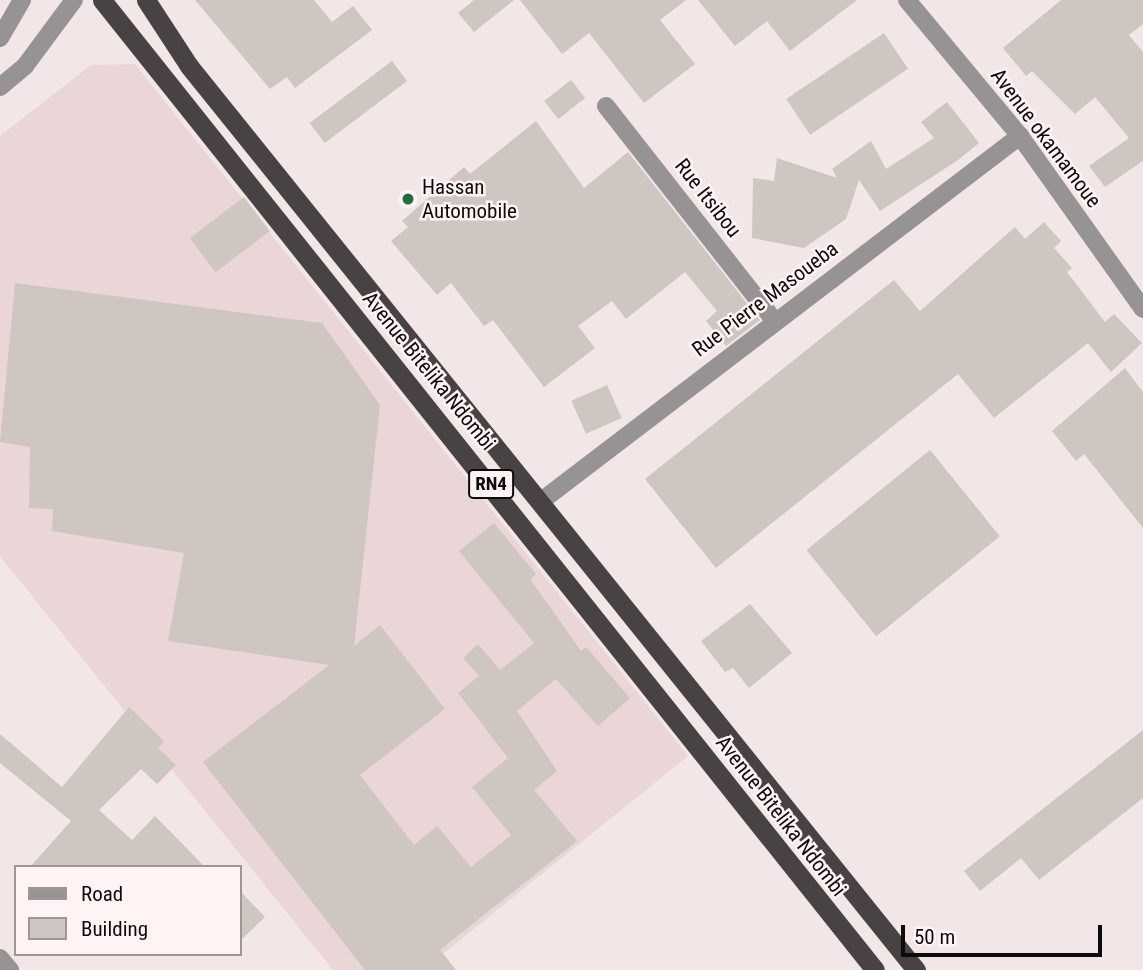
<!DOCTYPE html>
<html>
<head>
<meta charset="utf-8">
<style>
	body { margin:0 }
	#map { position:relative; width:1143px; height:970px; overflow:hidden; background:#f2e6e6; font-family:"Roboto Condensed",sans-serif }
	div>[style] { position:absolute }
	.built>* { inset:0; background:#ead6d6 }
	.building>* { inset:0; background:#cfc5c1; transform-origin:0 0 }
	.minor>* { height:18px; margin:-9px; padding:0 9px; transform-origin:9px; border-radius:9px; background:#979395 }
	.tertiary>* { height:18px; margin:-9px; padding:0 9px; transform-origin:9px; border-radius:9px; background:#979395 }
	.trunk>* { height:19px; margin:-9.5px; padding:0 9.5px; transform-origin:9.5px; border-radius:9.5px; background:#494244 }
	.dots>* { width:19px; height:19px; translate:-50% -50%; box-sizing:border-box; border:4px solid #fff4f3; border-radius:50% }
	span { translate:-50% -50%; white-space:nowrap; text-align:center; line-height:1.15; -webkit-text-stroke:5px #fff4f3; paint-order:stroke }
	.shield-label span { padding:2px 5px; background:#fff4f3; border:2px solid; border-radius:5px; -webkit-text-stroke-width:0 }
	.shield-label { font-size:19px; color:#0e0b0b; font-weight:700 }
	.street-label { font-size:21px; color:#0e0b0b }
	.poi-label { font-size:21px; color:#0e0b0b }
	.left { translate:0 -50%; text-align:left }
	.legend { position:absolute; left:14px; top:865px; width:228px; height:91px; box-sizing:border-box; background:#fff4f3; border:2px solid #9f9796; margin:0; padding:9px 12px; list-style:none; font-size:21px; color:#0e0b0b }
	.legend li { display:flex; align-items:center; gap:14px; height:35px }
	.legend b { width:35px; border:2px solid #9f9796 }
	.scale { position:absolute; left:901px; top:925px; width:201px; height:32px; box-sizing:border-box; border:4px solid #0e0b0b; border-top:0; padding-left:9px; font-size:21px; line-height:24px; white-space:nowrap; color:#0e0b0b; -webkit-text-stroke:5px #fff4f3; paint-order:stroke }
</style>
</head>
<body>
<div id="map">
	<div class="built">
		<i style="clip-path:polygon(135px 64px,688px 756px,423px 970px,333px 970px,0 556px,0 136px,91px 65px)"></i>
	</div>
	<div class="building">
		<i style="clip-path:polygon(195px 0,314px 0,332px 22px,353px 6px,372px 30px,295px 88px,287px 77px,270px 89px)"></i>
		<i style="clip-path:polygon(474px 0,514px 0,474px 32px,458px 13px)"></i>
		<i style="clip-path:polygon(520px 0,686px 0,660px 20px,695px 64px,644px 103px,589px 33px,562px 54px)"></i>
		<i style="clip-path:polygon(698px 0,857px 0,790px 51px,767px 21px,735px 46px)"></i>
		<i style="clip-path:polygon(1061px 0,1143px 0,1143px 24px,1129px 35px,1143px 52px,1143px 161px,1105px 187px,1089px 166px,1129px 138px,1095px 97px,1075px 114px,1032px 71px,1026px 76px,1003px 48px)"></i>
		<i style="left:884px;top:33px;width:43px;height:118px;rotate:56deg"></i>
		<i style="left:392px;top:61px;width:25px;height:103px;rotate:53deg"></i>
		<i style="left:571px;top:80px;width:23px;height:34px;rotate:52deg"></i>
		<i style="clip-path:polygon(947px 102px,979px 143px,958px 160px,880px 211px,859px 180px,846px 219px,804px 248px,752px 238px,753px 178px,774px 181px,777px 158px,837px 178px,832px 169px,871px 141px,886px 169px,934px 138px,921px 122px)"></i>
		<i style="clip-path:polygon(536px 121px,584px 188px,628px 152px,760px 320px,726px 346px,706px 321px,717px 311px,685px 272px,626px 319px,612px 301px,578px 326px,595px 348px,544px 387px,493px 320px,484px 326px,451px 283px,437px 295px,391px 241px,408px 227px,402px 221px,464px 167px,470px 174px)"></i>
		<i style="left:244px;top:197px;width:43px;height:68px;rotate:53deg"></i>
		<i style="clip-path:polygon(1044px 222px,1061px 241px,1054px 248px,1072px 268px,1067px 272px,1105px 322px,1114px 314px,1142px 343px,1111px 372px,1088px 343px,994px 418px,958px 374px,716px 568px,645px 479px,894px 280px,920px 311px,1015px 227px,1025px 239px)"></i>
		<i style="clip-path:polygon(15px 283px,322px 323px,380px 405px,354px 646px,380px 625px,445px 709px,360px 775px,414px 845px,437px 826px,471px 867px,511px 835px,472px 787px,508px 758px,458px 693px,479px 676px,463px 658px,478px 644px,500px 670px,534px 643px,459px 551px,494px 523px,536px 574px,530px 579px,581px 651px,586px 647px,630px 698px,598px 726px,556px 679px,517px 711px,557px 771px,534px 790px,577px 841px,440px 950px,456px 970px,365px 970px,203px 762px,329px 665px,168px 641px,184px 553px,52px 531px,53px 509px,29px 508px,30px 447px,0 442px)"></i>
		<i style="clip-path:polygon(1125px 368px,1143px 392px,1143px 528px,1084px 454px,1076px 461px,1052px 431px)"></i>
		<i style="left:607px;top:385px;width:36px;height:39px;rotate:66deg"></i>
		<i style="left:930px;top:450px;width:111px;height:159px;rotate:51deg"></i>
		<i style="clip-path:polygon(750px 604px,792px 653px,749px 688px,733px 668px,725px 672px,701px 641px)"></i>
		<i style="clip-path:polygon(129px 707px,164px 741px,158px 748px,176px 765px,157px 784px,141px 769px,99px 810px,132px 840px,155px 816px,205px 867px,30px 867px,71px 821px,0 763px,0 734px,62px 787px)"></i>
		<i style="clip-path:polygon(1143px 730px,1143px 798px,1039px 880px,1021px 858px,980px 891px,964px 871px)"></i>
		<i style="clip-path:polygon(240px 891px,265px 917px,240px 941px)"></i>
	</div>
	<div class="minor">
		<i style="left:907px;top:0;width:177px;rotate:50.3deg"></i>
		<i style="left:1020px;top:136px;width:212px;rotate:54.6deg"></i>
		<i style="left:606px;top:106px;width:271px;rotate:51.9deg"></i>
		<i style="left:540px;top:502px;width:604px;rotate:-37.33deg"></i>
		<i style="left:0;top:958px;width:16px;rotate:50deg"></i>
	</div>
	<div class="tertiary">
		<i style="left:0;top:38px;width:44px;rotate:-59.9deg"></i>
		<i style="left:0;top:87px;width:33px;rotate:-40deg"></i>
		<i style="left:25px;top:66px;width:82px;rotate:-53.4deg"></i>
	</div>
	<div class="trunk">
		<i style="left:102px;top:0;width:1240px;rotate:51.45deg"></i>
		<i style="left:146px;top:0;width:79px;rotate:56.9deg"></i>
		<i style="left:189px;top:66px;width:1160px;rotate:51.19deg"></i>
	</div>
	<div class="dots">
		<i style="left:408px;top:199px;background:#246e3c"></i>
	</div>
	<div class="shield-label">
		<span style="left:491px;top:484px">RN4</span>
	</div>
	<div class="street-label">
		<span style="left:1046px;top:138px;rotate:53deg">Avenue okamamoue</span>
		<span style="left:708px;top:198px;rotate:52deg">Rue Itsibou</span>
		<span style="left:765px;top:299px;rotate:-37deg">Rue Pierre Masoueba</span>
		<span style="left:429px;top:371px;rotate:51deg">Avenue Bitelika Ndombi</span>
		<span style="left:781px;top:816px;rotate:52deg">Avenue Bitelika Ndombi</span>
	</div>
	<div class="poi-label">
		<span class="left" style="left:422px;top:199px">Hassan<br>Automobile</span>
	</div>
	<ul class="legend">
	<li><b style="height:9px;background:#979395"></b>Road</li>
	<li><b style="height:19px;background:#cfc5c1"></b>Building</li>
	</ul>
	<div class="scale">50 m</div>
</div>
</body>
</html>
